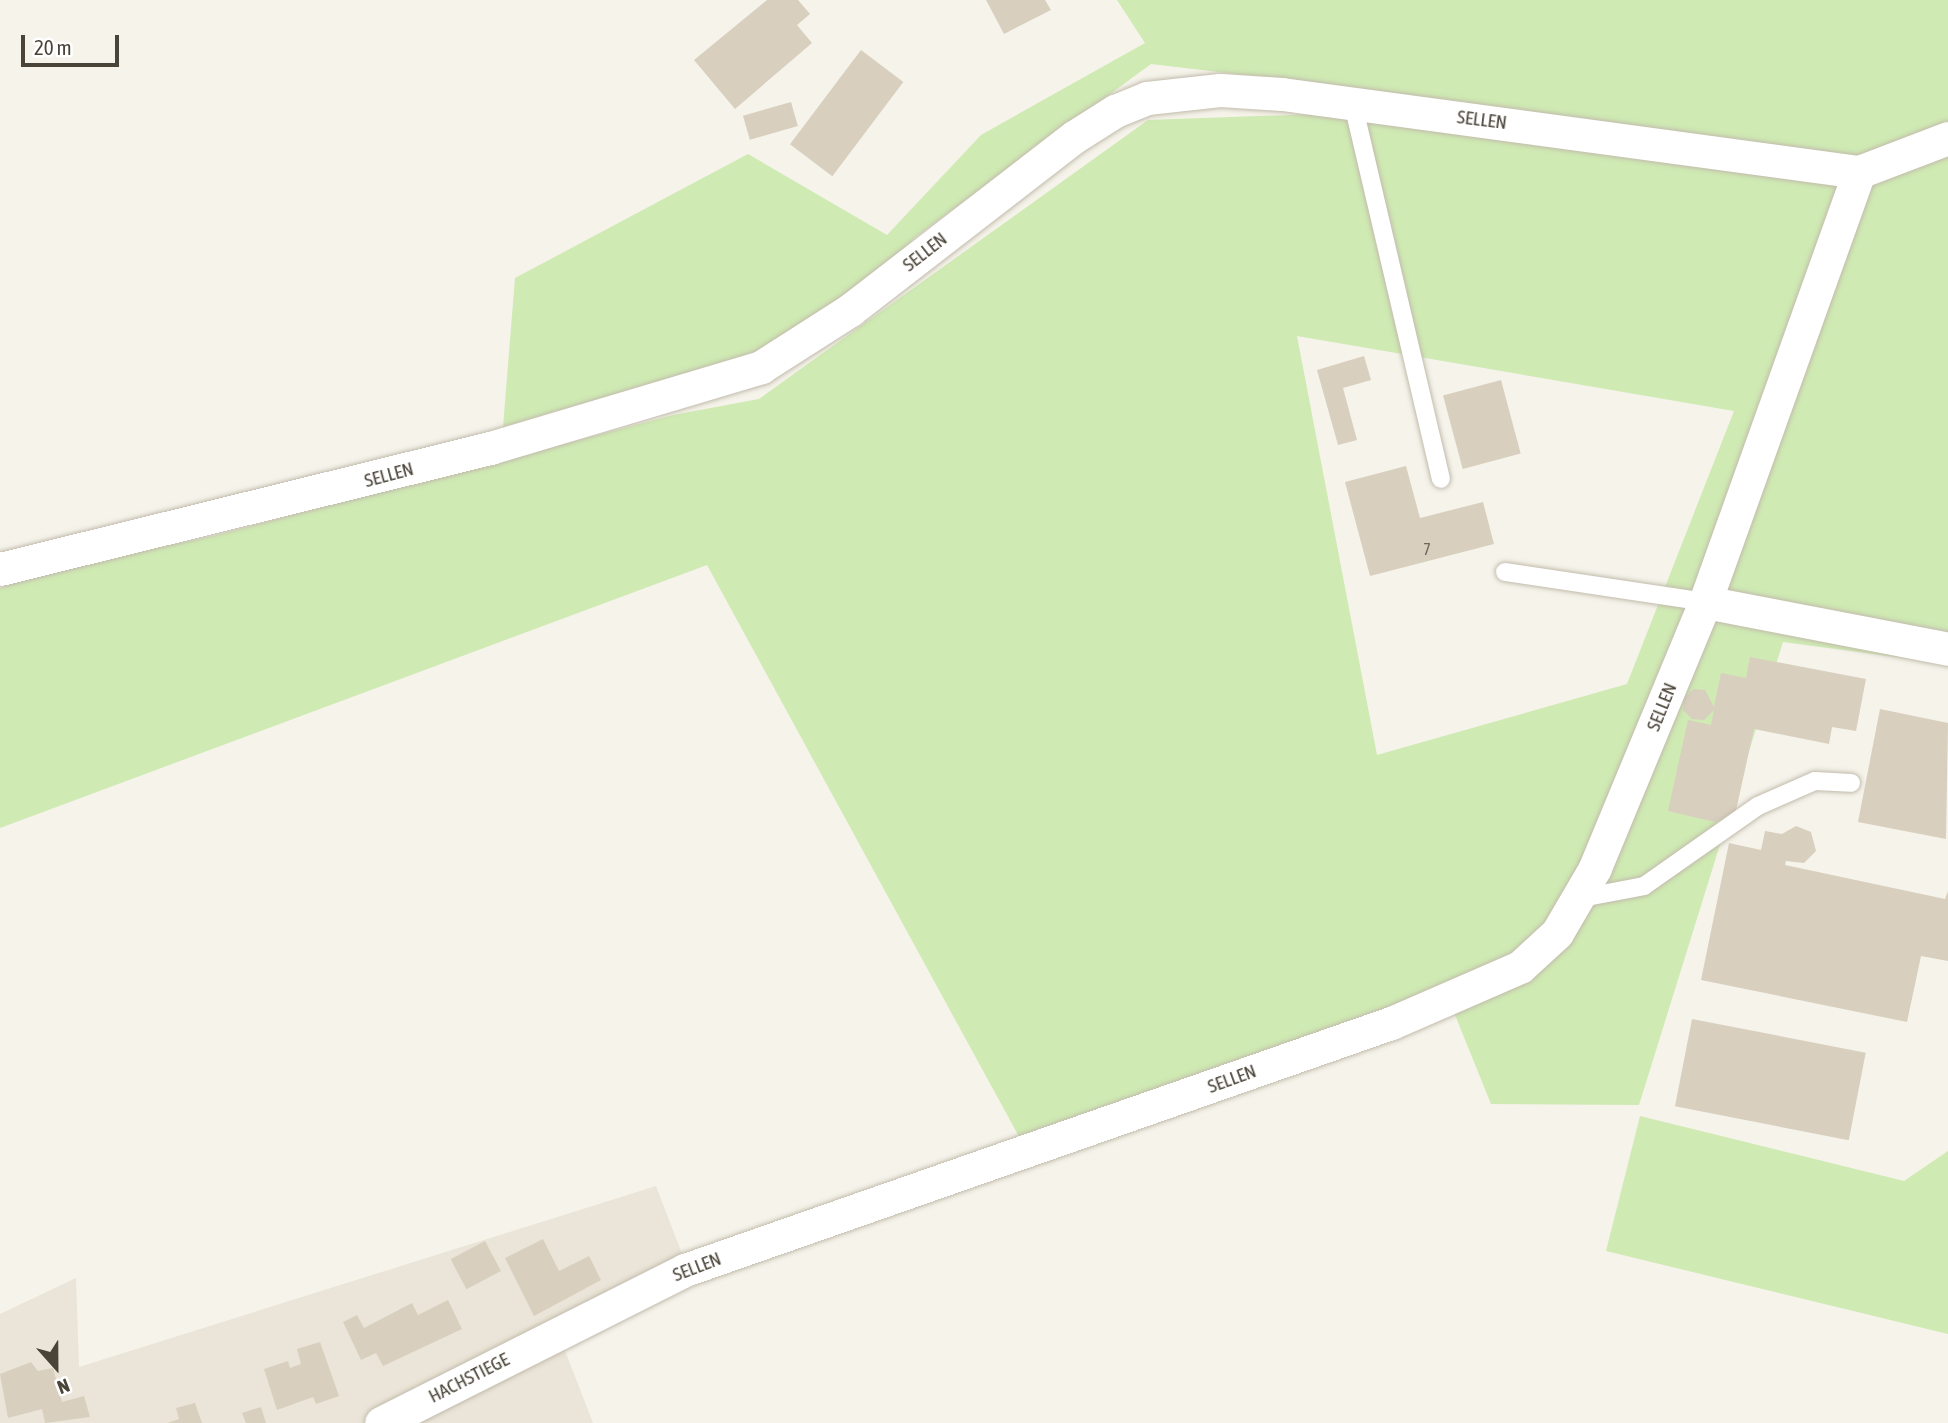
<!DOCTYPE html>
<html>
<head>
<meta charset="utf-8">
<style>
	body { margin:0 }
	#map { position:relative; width:1948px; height:1423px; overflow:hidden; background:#f5f3ea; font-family:"Asap Condensed",sans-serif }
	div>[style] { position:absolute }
	.residential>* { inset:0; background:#eae5d8 }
	.green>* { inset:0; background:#cfeab3 }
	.building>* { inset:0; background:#d8cfbf; transform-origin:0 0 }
	.roads { filter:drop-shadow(0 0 2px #c2bbac) drop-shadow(0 0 2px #c2bbac) }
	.service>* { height:18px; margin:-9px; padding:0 9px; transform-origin:9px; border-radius:9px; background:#fff }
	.minor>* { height:33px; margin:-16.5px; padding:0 16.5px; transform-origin:16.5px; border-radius:16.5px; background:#fff }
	span { translate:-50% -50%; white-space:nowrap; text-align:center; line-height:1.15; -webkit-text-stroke:5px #fff; paint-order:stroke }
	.number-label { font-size:16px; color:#6e675a }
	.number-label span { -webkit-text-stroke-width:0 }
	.street-label { font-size:19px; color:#4a4438 }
	.north { position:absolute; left:21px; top:1332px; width:70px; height:70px; -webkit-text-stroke:5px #fff; paint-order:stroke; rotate:159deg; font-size:19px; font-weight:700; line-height:28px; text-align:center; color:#4a4438 }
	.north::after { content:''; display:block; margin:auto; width:24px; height:32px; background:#4a4438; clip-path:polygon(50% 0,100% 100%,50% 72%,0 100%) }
	.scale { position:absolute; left:21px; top:35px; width:98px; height:32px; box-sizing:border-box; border:4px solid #4a4438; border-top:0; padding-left:9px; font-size:21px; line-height:24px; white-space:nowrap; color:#4a4438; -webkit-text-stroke:5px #fff; paint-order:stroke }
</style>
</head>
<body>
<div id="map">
	<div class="residential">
		<i style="clip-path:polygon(656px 1186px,691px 1277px,562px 1343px,593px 1423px,0 1423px,0 1314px,76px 1278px,79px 1367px)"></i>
	</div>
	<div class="green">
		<i style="clip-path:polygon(evenodd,1117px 0,1948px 0,1948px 664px,1783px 642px,1639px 1105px,1491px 1104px,1453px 1010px,1035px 1166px,707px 565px,0 828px,0 588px,49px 570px,213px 536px,673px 415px,759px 399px,1148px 120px,1318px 114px,1311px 83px,1151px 64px,914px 238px,888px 273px,759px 352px,503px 427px,515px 278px,748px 154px,887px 235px,981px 135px,1145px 43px,1117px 0,1297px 336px,1734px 411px,1627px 684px,1377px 755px,1297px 336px)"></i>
		<i style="clip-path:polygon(1640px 1116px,1904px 1181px,1948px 1151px,1948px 1334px,1606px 1251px)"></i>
	</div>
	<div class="building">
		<i style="clip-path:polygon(767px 0,798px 0,810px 14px,797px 25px,812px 43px,735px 109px,694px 60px)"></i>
		<i style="clip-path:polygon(986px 0,1045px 0,1051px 10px,1004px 34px)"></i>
		<i style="left:861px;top:50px;width:53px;height:118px;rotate:37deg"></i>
		<i style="left:791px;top:102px;width:25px;height:50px;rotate:74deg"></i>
		<i style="clip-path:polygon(1364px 356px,1371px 380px,1343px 388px,1357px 440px,1338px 445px,1317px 370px)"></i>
		<i style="left:1501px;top:380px;width:76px;height:60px;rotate:75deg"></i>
		<i style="clip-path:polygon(1406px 466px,1420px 518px,1483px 502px,1494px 544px,1370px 576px,1345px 482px)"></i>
		<i style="clip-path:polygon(1750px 657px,1866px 679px,1856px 731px,1832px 727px,1829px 744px,1754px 729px,1735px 815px,1715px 822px,1668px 811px,1688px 720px,1711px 725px,1714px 710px,1704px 720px,1692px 719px,1683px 710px,1684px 698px,1694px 689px,1705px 690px,1714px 707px,1721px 673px,1746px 678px)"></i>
		<i style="clip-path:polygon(1880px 709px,1948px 723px,1946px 839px,1858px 822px)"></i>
		<i style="clip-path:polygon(1796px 826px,1811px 832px,1816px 851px,1804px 863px,1786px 861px,1785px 865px,1945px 899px,1948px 891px,1948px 961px,1921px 956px,1907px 1022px,1701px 980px,1729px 843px,1761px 850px,1765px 831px,1782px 834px)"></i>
		<i style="left:1692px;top:1019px;width:177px;height:89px;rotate:11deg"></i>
		<i style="clip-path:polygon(543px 1239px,559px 1271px,589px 1256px,601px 1280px,534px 1316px,505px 1258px)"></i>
		<i style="left:485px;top:1241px;width:34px;height:39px;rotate:62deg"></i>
		<i style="clip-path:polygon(448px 1300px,462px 1329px,383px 1366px,376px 1353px,361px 1360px,343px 1322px,357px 1315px,364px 1328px,412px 1303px,418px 1315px)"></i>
		<i style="clip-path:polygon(320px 1342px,339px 1396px,316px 1404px,313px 1397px,277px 1410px,264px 1369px,288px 1361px,290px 1368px,301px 1364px,297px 1349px)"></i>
		<i style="clip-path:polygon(31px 1362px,38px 1371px,53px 1368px,62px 1402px,84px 1396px,90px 1417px,45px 1423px,42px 1409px,8px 1418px,0 1374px)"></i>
		<i style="clip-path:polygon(195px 1403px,202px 1423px,167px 1423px,179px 1419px,176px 1408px)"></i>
		<i style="clip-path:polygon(261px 1407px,266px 1423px,246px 1423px,242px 1413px)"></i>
	</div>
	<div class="roads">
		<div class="service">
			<i style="left:1353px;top:104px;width:385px;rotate:76.8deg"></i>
			<i style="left:1505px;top:572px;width:202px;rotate:8.5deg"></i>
			<i style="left:1576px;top:899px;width:69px;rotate:-10.8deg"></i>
			<i style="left:1644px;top:886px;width:139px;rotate:-35.1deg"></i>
			<i style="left:1758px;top:806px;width:62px;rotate:-23.7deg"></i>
			<i style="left:1815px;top:781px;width:36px;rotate:3deg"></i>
		</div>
		<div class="minor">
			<i style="left:1859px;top:172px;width:95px;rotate:-20.9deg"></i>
			<i style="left:0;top:569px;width:505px;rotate:-13.87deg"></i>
			<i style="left:490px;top:448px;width:283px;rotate:-16.6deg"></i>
			<i style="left:761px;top:367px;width:106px;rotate:-32.6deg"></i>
			<i style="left:850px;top:310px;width:283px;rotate:-37.7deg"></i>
			<i style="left:1074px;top:137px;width:49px;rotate:-32.4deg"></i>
			<i style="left:1115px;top:111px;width:35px;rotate:-22deg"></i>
			<i style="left:1147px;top:98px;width:73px;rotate:-6.3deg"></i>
			<i style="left:1220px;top:90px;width:62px;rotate:3.7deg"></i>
			<i style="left:1282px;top:94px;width:582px;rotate:7.7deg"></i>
			<i style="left:1859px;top:172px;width:457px;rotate:109.7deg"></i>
			<i style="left:1705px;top:602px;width:288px;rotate:112.5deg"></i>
			<i style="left:1595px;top:868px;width:75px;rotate:120.3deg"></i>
			<i style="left:1557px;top:933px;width:50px;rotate:137.4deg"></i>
			<i style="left:1520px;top:967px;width:141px;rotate:156.5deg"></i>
			<i style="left:1391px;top:1023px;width:748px;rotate:160.72deg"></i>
			<i style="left:685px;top:1270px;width:340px;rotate:153.3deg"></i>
			<i style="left:1705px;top:602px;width:248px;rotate:10.9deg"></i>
		</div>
	</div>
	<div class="number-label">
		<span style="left:1427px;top:549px">7</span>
	</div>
	<div class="street-label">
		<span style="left:1482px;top:120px;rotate:7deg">SELLEN</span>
		<span style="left:925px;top:252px;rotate:-38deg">SELLEN</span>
		<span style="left:389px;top:475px;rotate:-15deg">SELLEN</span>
		<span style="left:1662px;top:707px;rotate:-68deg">SELLEN</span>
		<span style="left:1232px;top:1079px;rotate:-20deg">SELLEN</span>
		<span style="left:697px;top:1267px;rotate:-21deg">SELLEN</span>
		<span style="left:469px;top:1378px;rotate:-27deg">HACHSTIEGE</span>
	</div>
	<div class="north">N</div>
	<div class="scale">20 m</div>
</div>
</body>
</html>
